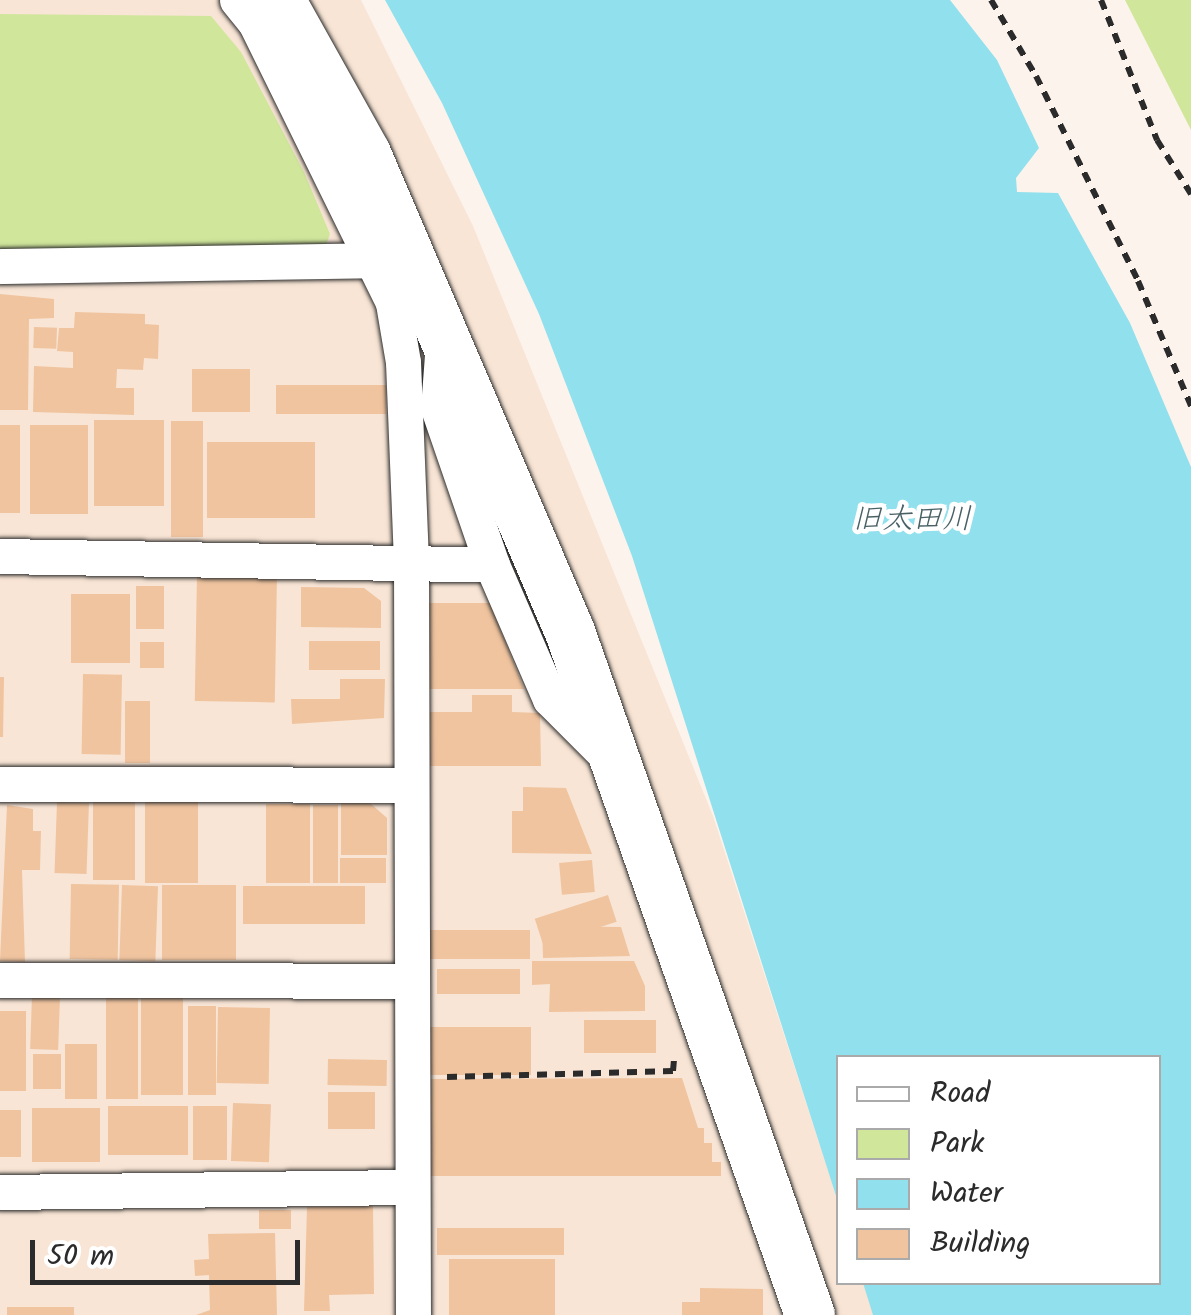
<!DOCTYPE html>
<html>
<head>
<meta charset="utf-8">
<style>
	body { margin:0 }
	#map { position:relative; width:1191px; height:1315px; overflow:hidden; background:#fcf3ec; font-family:Kalam,"Klee One",sans-serif }
	div>[style] { position:absolute }
	.built>* { inset:0; background:#f8e5d5 }
	.green>* { inset:0; background:#d0e69b }
	.water>* { inset:0; background:#90e0ed }
	.building>* { inset:0; background:#f0c49f; transform-origin:0 0 }
	.path>* { height:6px; margin-top:-3px; transform-origin:0; background:repeating-linear-gradient(90deg,#2b2b2b 0 10px,transparent 0 18px) }
	.roads { filter:drop-shadow(0 0 2px #2b2b2b) drop-shadow(0 0 2px #2b2b2b) }
	.street>* { height:35px; margin:-17.5px; padding:0 17.5px; transform-origin:17.5px; border-radius:17.5px; background:#fff }
	.secondary>* { height:50px; margin:-25px; padding:0 25px; transform-origin:25px; border-radius:25px; background:#fff }
	span { translate:-50% -50%; white-space:nowrap; text-align:center; line-height:1.15; -webkit-text-stroke:9px #fff; paint-order:stroke }
	.water-label { font-size:30px; color:#496165; font-style:italic }
	.legend { position:absolute; left:836px; top:1055px; width:325px; height:230px; box-sizing:border-box; background:#fff; border:2px solid #aaa; margin:0; padding:12px 18px; list-style:none; font-size:30px; color:#2b2b2b }
	.legend li { display:flex; align-items:center; gap:20px; height:50px }
	.legend b { width:50px; border:2px solid #aaa }
	.scale { position:absolute; left:30px; top:1240px; width:270px; height:45px; box-sizing:border-box; border:5px solid #2b2b2b; border-top:0; padding-left:12px; font-size:30px; line-height:35px; white-space:nowrap; color:#2b2b2b; -webkit-text-stroke:8px #fff; paint-order:stroke }
</style>
</head>
<body>
<div id="map">
	<div class="built">
		<i style="clip-path:polygon(0 0,361px 0,473px 226px,713px 816px,838px 1201px,838px 1282px,865px 1283px,876px 1315px,0 1315px)"></i>
	</div>
	<div class="green">
		<i style="clip-path:polygon(1125px 0,1191px 0,1191px 130px)"></i>
		<i style="clip-path:polygon(0 14px,211px 16px,241px 52px,304px 172px,330px 234px,325px 248px,0 250px)"></i>
	</div>
	<div class="water">
		<i style="clip-path:polygon(385px 0,950px 0,997px 60px,1039px 148px,1016px 178px,1017px 192px,1058px 193px,1130px 323px,1191px 467px,1191px 1315px,873px 1315px,863px 1283px,1158px 1282px,1158px 1058px,838px 1058px,838px 1202px,632px 556px,539px 314px,442px 103px)"></i>
	</div>
	<div class="building">
		<i style="clip-path:polygon(0 294px,54px 299px,54px 318px,29px 319px,28px 410px,0 410px)"></i>
		<i style="clip-path:polygon(75px 312px,145px 314px,145px 324px,159px 325px,158px 359px,144px 358px,143px 370px,117px 369px,116px 388px,134px 388px,134px 415px,33px 412px,34px 366px,73px 368px,73px 352px,57px 351px,59px 328px,74px 328px)"></i>
		<i style="left:34px;top:327px;width:23px;height:21px;rotate:2deg"></i>
		<i style="left:192px;top:369px;width:58px;height:43px"></i>
		<i style="left:276px;top:385px;width:110px;height:29px"></i>
		<i style="left:94px;top:420px;width:70px;height:86px"></i>
		<i style="left:171px;top:421px;width:32px;height:116px"></i>
		<i style="left:0;top:425px;width:20px;height:88px"></i>
		<i style="left:30px;top:425px;width:58px;height:89px"></i>
		<i style="left:315px;top:442px;width:76px;height:108px;rotate:90deg"></i>
		<i style="left:197px;top:574px;width:80px;height:127px;rotate:1deg"></i>
		<i style="left:136px;top:586px;width:28px;height:43px"></i>
		<i style="clip-path:polygon(301px 587px,364px 588px,381px 601px,381px 628px,301px 627px)"></i>
		<i style="left:71px;top:594px;width:59px;height:69px"></i>
		<i style="clip-path:polygon(429px 603px,490px 603px,524px 689px,429px 689px)"></i>
		<i style="left:309px;top:641px;width:71px;height:29px"></i>
		<i style="left:140px;top:642px;width:24px;height:26px"></i>
		<i style="left:83px;top:674px;width:39px;height:80px;rotate:1deg"></i>
		<i style="clip-path:polygon(0 677px,4px 677px,3px 737px,0 737px)"></i>
		<i style="clip-path:polygon(340px 679px,385px 679px,384px 718px,292px 724px,291px 699px,340px 699px)"></i>
		<i style="clip-path:polygon(472px 695px,512px 695px,512px 712px,540px 713px,541px 766px,430px 766px,429px 712px,472px 712px)"></i>
		<i style="left:125px;top:701px;width:25px;height:62px"></i>
		<i style="clip-path:polygon(523px 787px,566px 788px,592px 854px,512px 853px,512px 811px,523px 811px)"></i>
		<i style="left:93px;top:801px;width:42px;height:79px"></i>
		<i style="left:57px;top:802px;width:32px;height:71px;rotate:2deg"></i>
		<i style="left:145px;top:802px;width:53px;height:81px"></i>
		<i style="clip-path:polygon(341px 803px,370px 803px,387px 818px,387px 855px,341px 855px)"></i>
		<i style="left:266px;top:804px;width:44px;height:79px"></i>
		<i style="clip-path:polygon(7px 805px,33px 809px,33px 831px,41px 831px,40px 870px,22px 870px,25px 962px,0 961px)"></i>
		<i style="left:313px;top:805px;width:25px;height:78px"></i>
		<i style="left:340px;top:858px;width:46px;height:25px"></i>
		<i style="left:592px;top:860px;width:32px;height:33px;rotate:85deg"></i>
		<i style="left:71px;top:884px;width:48px;height:75px;rotate:1deg"></i>
		<i style="left:122px;top:885px;width:36px;height:75px;rotate:2deg"></i>
		<i style="left:162px;top:885px;width:74px;height:75px"></i>
		<i style="left:243px;top:886px;width:122px;height:38px"></i>
		<i style="left:608px;top:895px;width:28px;height:77px;rotate:72deg"></i>
		<i style="clip-path:polygon(542px 926px,621px 927px,630px 956px,543px 958px)"></i>
		<i style="left:430px;top:930px;width:100px;height:29px"></i>
		<i style="clip-path:polygon(532px 961px,634px 961px,645px 986px,645px 1011px,549px 1012px,550px 984px,532px 985px)"></i>
		<i style="left:520px;top:969px;width:25px;height:83px;rotate:90deg"></i>
		<i style="left:32px;top:996px;width:28px;height:53px;rotate:2deg"></i>
		<i style="left:106px;top:998px;width:32px;height:101px"></i>
		<i style="left:141px;top:998px;width:42px;height:97px"></i>
		<i style="left:188px;top:1006px;width:28px;height:89px"></i>
		<i style="left:218px;top:1007px;width:52px;height:76px;rotate:1deg"></i>
		<i style="left:0;top:1011px;width:26px;height:80px"></i>
		<i style="left:584px;top:1020px;width:72px;height:33px"></i>
		<i style="left:430px;top:1027px;width:101px;height:48px"></i>
		<i style="left:65px;top:1044px;width:32px;height:55px"></i>
		<i style="left:33px;top:1054px;width:28px;height:35px"></i>
		<i style="left:328px;top:1059px;width:59px;height:26px;rotate:1deg"></i>
		<i style="clip-path:polygon(682px 1078px,698px 1128px,704px 1128px,704px 1143px,712px 1143px,712px 1162px,721px 1162px,721px 1176px,431px 1176px,431px 1079px)"></i>
		<i style="left:328px;top:1092px;width:47px;height:37px"></i>
		<i style="left:233px;top:1103px;width:38px;height:58px;rotate:2deg"></i>
		<i style="left:108px;top:1106px;width:80px;height:49px"></i>
		<i style="left:193px;top:1106px;width:34px;height:54px"></i>
		<i style="left:32px;top:1108px;width:68px;height:54px"></i>
		<i style="left:0;top:1110px;width:21px;height:47px"></i>
		<i style="clip-path:polygon(373px 1206px,374px 1294px,329px 1295px,330px 1311px,304px 1311px,307px 1207px)"></i>
		<i style="left:259px;top:1210px;width:32px;height:19px"></i>
		<i style="left:564px;top:1228px;width:27px;height:127px;rotate:90deg"></i>
		<i style="clip-path:polygon(275px 1233px,277px 1315px,196px 1315px,210px 1310px,209px 1275px,195px 1276px,194px 1260px,209px 1259px,208px 1234px)"></i>
		<i style="left:449px;top:1259px;width:106px;height:56px"></i>
		<i style="clip-path:polygon(700px 1288px,763px 1289px,763px 1315px,682px 1315px,682px 1302px,700px 1302px)"></i>
		<i style="left:74px;top:1307px;width:8px;height:67px;rotate:90deg"></i>
	</div>
	<div class="path">
		<i style="left:991px;top:0;width:88px;rotate:59.4deg"></i>
		<i style="left:1036px;top:76px;width:229px;rotate:63.5deg"></i>
		<i style="left:1138px;top:281px;width:136px;rotate:67deg"></i>
		<i style="left:1101px;top:0;width:151px;rotate:68.2deg"></i>
		<i style="left:1157px;top:140px;width:64px;rotate:57.8deg"></i>
		<i style="left:447px;top:1077px;width:226px;rotate:-1.5deg"></i>
		<i style="left:673px;top:1071px;width:11px;rotate:-85deg"></i>
	</div>
	<div class="roads">
		<div class="street">
			<i style="left:237px;top:0;width:28px;rotate:51deg"></i>
			<i style="left:255px;top:22px;width:313px;rotate:63.8deg"></i>
			<i style="left:393px;top:303px;width:60px;rotate:80.4deg"></i>
			<i style="left:403px;top:362px;width:199px;rotate:87.7deg"></i>
			<i style="left:411px;top:561px;width:754px;rotate:89.85deg"></i>
			<i style="left:0;top:266px;width:371px;rotate:-0.9deg"></i>
			<i style="left:443px;top:342px;width:66px;rotate:94.3deg"></i>
			<i style="left:438px;top:408px;width:166px;rotate:71deg"></i>
			<i style="left:492px;top:565px;width:146px;rotate:66.6deg"></i>
			<i style="left:550px;top:699px;width:85px;rotate:45deg"></i>
			<i style="left:0;top:556px;width:492px;rotate:1deg"></i>
			<i style="left:0;top:784px;width:410px;rotate:0.1deg"></i>
			<i style="left:0;top:980px;width:409px;rotate:0.1deg"></i>
			<i style="left:0;top:1192px;width:412px;rotate:-0.7deg"></i>
		</div>
		<div class="secondary">
			<i style="left:280px;top:0;width:176px;rotate:60.8deg"></i>
			<i style="left:366px;top:154px;width:520px;rotate:66.89deg"></i>
			<i style="left:570px;top:632px;width:724px;rotate:70.64deg"></i>
		</div>
	</div>
	<div class="water-label">
		<span style="left:912px;top:520px">旧太田川</span>
	</div>
	<ul class="legend">
	<li><b style="height:12px;background:#fff"></b>Road</li>
	<li><b style="height:28px;background:#d0e69b"></b>Park</li>
	<li><b style="height:28px;background:#90e0ed"></b>Water</li>
	<li><b style="height:28px;background:#f0c49f"></b>Building</li>
	</ul>
	<div class="scale">50 m</div>
</div>
</body>
</html>
